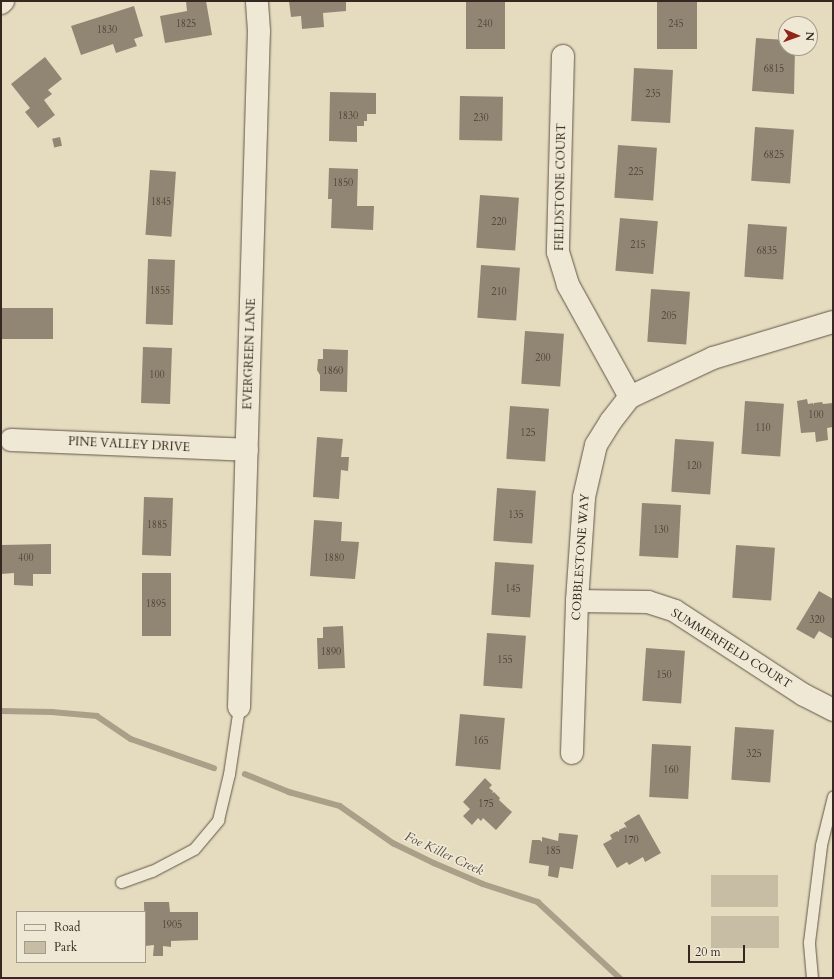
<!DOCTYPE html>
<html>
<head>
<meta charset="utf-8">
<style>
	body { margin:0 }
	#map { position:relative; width:834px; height:979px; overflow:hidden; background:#e5dcbf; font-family:Cardo,serif }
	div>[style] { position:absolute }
	.green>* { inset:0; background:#c7bda4; transform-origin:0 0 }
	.stream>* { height:5.5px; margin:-2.75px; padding:0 2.75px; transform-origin:2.75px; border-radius:2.75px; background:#aa9f89 }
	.building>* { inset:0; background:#918673; transform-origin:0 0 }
	.roads { filter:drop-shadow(0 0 1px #625548) drop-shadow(0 0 1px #625548) }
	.lane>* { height:11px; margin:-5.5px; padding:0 5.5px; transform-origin:5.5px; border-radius:5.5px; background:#eee8d5 }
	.street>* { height:22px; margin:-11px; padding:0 11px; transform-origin:11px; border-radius:11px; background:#eee8d5 }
	.secondary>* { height:22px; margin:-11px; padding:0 11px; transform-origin:11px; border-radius:11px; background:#eee8d5 }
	span { translate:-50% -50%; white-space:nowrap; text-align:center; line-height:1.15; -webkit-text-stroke:3.5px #eee8d5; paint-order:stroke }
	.number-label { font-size:10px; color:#4d4035 }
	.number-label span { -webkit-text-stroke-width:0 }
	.street-label { font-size:12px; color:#362820 }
	.water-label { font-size:13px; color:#594c40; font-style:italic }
	.frame { position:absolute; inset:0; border:2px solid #362820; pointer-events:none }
	.legend { position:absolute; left:16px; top:911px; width:130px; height:52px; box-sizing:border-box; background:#eee8d5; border:1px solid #a49b8d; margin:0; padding:5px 7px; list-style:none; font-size:12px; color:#362820 }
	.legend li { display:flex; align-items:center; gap:8px; height:20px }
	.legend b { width:20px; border:1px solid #a49b8d }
	.north { position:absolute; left:778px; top:16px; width:40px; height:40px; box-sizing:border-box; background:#eee8d5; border:1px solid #a49b8d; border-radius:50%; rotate:92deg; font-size:11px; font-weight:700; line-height:16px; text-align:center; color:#362820 }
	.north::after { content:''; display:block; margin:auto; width:14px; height:18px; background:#8f2418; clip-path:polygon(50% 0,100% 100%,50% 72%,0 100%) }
	.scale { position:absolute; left:688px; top:945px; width:57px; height:18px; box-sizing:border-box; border:2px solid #362820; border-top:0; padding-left:5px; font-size:12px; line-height:14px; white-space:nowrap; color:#362820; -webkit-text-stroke:3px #eee8d5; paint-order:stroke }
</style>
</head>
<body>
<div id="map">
	<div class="green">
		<i style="left:778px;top:875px;width:32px;height:67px;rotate:90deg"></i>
		<i style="left:711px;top:916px;width:68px;height:32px"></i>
	</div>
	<div class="stream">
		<i style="left:1px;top:711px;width:51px;rotate:1.1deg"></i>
		<i style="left:52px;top:712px;width:45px;rotate:5.1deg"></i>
		<i style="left:97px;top:716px;width:41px;rotate:34.1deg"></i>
		<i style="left:131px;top:739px;width:88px;rotate:19.3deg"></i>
		<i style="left:245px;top:774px;width:48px;rotate:22.2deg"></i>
		<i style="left:289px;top:792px;width:53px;rotate:15.4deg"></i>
		<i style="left:340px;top:806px;width:65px;rotate:34.9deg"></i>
		<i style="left:393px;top:843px;width:46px;rotate:26deg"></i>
		<i style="left:434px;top:863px;width:53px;rotate:23.2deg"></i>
		<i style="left:483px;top:884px;width:58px;rotate:18.1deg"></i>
		<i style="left:538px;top:902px;width:112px;rotate:42.8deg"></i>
	</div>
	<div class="building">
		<i style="clip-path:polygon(186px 1px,206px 1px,212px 35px,165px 43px,160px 16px,187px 11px)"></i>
		<i style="clip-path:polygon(289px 1px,346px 1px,346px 11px,323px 13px,324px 27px,302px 29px,301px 16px,291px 17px)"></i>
		<i style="left:466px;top:1px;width:39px;height:48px"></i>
		<i style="left:657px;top:1px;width:40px;height:48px"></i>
		<i style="clip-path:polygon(134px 6px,143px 36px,134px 39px,137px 46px,116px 53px,113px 44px,81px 55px,71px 26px)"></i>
		<i style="clip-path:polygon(756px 38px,786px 40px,786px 48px,795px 48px,794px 94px,752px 91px)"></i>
		<i style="clip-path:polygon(45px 57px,62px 79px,48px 90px,52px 94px,44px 100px,55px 115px,38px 128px,25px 112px,30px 108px,11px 84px)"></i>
		<i style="left:634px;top:68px;width:39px;height:53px;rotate:3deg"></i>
		<i style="clip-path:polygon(330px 92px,376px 93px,376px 114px,367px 114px,367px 121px,364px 121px,364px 126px,357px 126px,357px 142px,329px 141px)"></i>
		<i style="left:460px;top:96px;width:43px;height:44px;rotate:1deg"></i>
		<i style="left:755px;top:127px;width:39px;height:54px;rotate:4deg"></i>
		<i style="left:60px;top:137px;width:9px;height:8px;rotate:77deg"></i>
		<i style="left:618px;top:145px;width:39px;height:53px;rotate:4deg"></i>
		<i style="clip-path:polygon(329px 168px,358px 169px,357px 206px,374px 206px,373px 230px,331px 228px,332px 199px,328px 199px)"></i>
		<i style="left:150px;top:170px;width:26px;height:65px;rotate:4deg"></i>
		<i style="left:480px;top:195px;width:39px;height:53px;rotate:4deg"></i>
		<i style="left:620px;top:218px;width:38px;height:53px;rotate:5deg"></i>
		<i style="left:748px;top:224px;width:39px;height:53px;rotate:4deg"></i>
		<i style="left:148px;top:259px;width:27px;height:65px;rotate:2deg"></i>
		<i style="left:481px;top:265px;width:39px;height:53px;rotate:4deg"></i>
		<i style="left:651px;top:289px;width:39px;height:53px;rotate:4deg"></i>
		<i style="left:53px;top:308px;width:31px;height:52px;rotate:90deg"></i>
		<i style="left:525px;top:331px;width:39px;height:53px;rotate:4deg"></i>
		<i style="left:143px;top:347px;width:29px;height:56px;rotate:2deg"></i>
		<i style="clip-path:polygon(323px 349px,348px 350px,347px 392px,320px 391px,320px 375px,317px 370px,318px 359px,323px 359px)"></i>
		<i style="clip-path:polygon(807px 399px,808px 404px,813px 403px,813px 405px,814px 403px,822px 402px,823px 404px,833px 403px,833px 427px,827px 428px,828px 440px,816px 442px,815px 432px,801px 433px,797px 401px)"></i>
		<i style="left:745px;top:401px;width:39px;height:53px;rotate:4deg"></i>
		<i style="left:510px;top:406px;width:39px;height:53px;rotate:4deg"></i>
		<i style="clip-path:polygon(317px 437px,343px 439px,341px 457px,349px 457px,348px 471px,341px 470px,339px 499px,313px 497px)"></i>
		<i style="left:675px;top:439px;width:39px;height:53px;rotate:4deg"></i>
		<i style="left:497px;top:488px;width:39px;height:53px;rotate:4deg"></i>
		<i style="left:144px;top:497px;width:29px;height:58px;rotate:2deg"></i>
		<i style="left:642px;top:503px;width:39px;height:53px;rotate:3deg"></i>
		<i style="clip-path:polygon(314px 520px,342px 522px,341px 541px,359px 542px,355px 579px,310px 576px)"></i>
		<i style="clip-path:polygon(51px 544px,51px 574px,33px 574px,33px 586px,14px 585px,14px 573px,1px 574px,1px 545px)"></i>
		<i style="left:736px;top:545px;width:39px;height:53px;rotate:4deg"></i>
		<i style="left:495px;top:562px;width:39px;height:53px;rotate:4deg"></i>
		<i style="left:142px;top:573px;width:29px;height:63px"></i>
		<i style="clip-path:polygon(819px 591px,833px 599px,833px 639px,819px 631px,814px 639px,796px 629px)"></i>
		<i style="clip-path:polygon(343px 626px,345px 668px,318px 669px,317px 638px,323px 638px,323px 627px)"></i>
		<i style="left:487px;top:633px;width:39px;height:53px;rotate:4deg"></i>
		<i style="left:646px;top:648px;width:39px;height:53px;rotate:4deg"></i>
		<i style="left:460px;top:714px;width:45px;height:52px;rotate:5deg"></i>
		<i style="left:735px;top:727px;width:39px;height:53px;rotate:4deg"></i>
		<i style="left:652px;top:744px;width:39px;height:53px;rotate:3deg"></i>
		<i style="clip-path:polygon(485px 778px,492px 785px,489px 788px,493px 791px,492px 793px,494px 792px,500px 798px,499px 800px,512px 812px,496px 830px,483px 818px,481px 821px,478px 818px,472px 825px,463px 816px,470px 809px,463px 802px)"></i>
		<i style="clip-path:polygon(639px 814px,661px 853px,645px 862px,643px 857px,629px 865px,627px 862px,617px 868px,603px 844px,612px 839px,610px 835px,617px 831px,619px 832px,619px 830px,625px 827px,627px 828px,624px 823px)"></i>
		<i style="clip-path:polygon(559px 833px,578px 835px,573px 869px,560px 867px,558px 878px,548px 876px,549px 866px,529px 863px,532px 840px,540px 840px,542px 842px,542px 837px,558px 841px)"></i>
		<i style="clip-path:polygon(144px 902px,169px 902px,170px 912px,198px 912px,198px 940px,171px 941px,171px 947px,163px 946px,163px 956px,153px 956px,154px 945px,145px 946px)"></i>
	</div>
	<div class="roads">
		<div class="lane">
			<i style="left:121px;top:882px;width:33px;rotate:-20deg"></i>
			<i style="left:152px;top:871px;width:47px;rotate:-27.6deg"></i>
			<i style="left:194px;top:849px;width:38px;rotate:-50deg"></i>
			<i style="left:218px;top:820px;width:47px;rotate:-76.6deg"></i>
			<i style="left:229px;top:774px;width:68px;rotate:-81.5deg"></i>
			<i style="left:812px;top:978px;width:36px;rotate:-95deg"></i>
			<i style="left:809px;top:942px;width:98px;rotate:-82.9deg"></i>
			<i style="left:821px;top:845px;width:50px;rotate:-76.2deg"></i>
		</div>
		<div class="street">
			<i style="left:563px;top:56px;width:196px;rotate:91.5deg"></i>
			<i style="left:558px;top:252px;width:34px;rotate:73deg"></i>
			<i style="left:568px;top:285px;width:128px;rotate:61deg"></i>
			<i style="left:11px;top:440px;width:236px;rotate:2.4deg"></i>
			<i style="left:577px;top:601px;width:71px;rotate:0.8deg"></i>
			<i style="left:648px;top:602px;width:28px;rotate:18deg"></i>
			<i style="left:675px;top:611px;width:154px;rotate:33.1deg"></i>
			<i style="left:804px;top:695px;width:33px;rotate:27deg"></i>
			<i style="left:239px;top:707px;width:676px;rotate:-88.31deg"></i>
			<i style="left:259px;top:31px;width:30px;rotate:-94deg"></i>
			<i style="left:572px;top:753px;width:152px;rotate:-88.1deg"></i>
			<i style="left:577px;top:601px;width:104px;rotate:-86.1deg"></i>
			<i style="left:584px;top:497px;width:53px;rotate:-77deg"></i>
			<i style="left:596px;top:445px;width:28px;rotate:-58deg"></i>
			<i style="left:611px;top:421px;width:31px;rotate:-52deg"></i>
			<i style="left:630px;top:397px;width:92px;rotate:-25.2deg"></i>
			<i style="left:713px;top:358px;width:125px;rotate:-16.7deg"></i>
		</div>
		<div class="secondary">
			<i style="left:1px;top:3px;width:3px;rotate:-45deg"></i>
		</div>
	</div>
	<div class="number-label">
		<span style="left:186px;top:25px">1825</span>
		<span style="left:485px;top:25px">240</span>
		<span style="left:676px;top:25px">245</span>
		<span style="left:107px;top:31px">1830</span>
		<span style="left:774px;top:70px">6815</span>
		<span style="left:653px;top:95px">235</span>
		<span style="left:348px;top:117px">1830</span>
		<span style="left:481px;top:119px">230</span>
		<span style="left:774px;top:156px">6825</span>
		<span style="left:636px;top:173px">225</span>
		<span style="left:343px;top:184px">1850</span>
		<span style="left:161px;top:203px">1845</span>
		<span style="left:499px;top:223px">220</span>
		<span style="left:638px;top:246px">215</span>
		<span style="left:767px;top:252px">6835</span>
		<span style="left:160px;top:292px">1855</span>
		<span style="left:499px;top:293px">210</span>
		<span style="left:669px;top:317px">205</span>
		<span style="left:543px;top:359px">200</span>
		<span style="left:333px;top:372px">1860</span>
		<span style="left:157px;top:376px">100</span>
		<span style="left:816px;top:416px">100</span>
		<span style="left:763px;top:429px">110</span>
		<span style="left:528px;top:434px">125</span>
		<span style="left:694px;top:467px">120</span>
		<span style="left:516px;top:516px">135</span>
		<span style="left:157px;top:526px">1885</span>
		<span style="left:661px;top:531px">130</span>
		<span style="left:26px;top:559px">400</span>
		<span style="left:334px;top:559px">1880</span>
		<span style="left:513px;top:590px">145</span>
		<span style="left:156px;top:605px">1895</span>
		<span style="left:817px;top:621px">320</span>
		<span style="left:331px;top:653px">1890</span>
		<span style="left:505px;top:661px">155</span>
		<span style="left:664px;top:676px">150</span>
		<span style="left:481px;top:742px">165</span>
		<span style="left:754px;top:755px">325</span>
		<span style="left:671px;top:771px">160</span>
		<span style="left:486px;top:805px">175</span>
		<span style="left:631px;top:841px">170</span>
		<span style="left:553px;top:852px">185</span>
		<span style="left:172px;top:926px">1905</span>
	</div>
	<div class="street-label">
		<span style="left:561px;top:187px;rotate:-89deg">FIELDSTONE COURT</span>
		<span style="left:250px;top:354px;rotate:-88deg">EVERGREEN LANE</span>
		<span style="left:129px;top:445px;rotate:3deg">PINE VALLEY DRIVE</span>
		<span style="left:581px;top:557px;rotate:-86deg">COBBLESTONE WAY</span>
		<span style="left:731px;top:649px;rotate:32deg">SUMMERFIELD COURT</span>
	</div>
	<div class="water-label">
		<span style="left:444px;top:854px;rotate:25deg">Foe Killer Creek</span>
	</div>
	<div class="frame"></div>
	<ul class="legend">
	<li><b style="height:5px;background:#eee8d5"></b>Road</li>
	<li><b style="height:11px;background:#c7bda4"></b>Park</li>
	</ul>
	<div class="north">N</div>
	<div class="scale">20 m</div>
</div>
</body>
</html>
